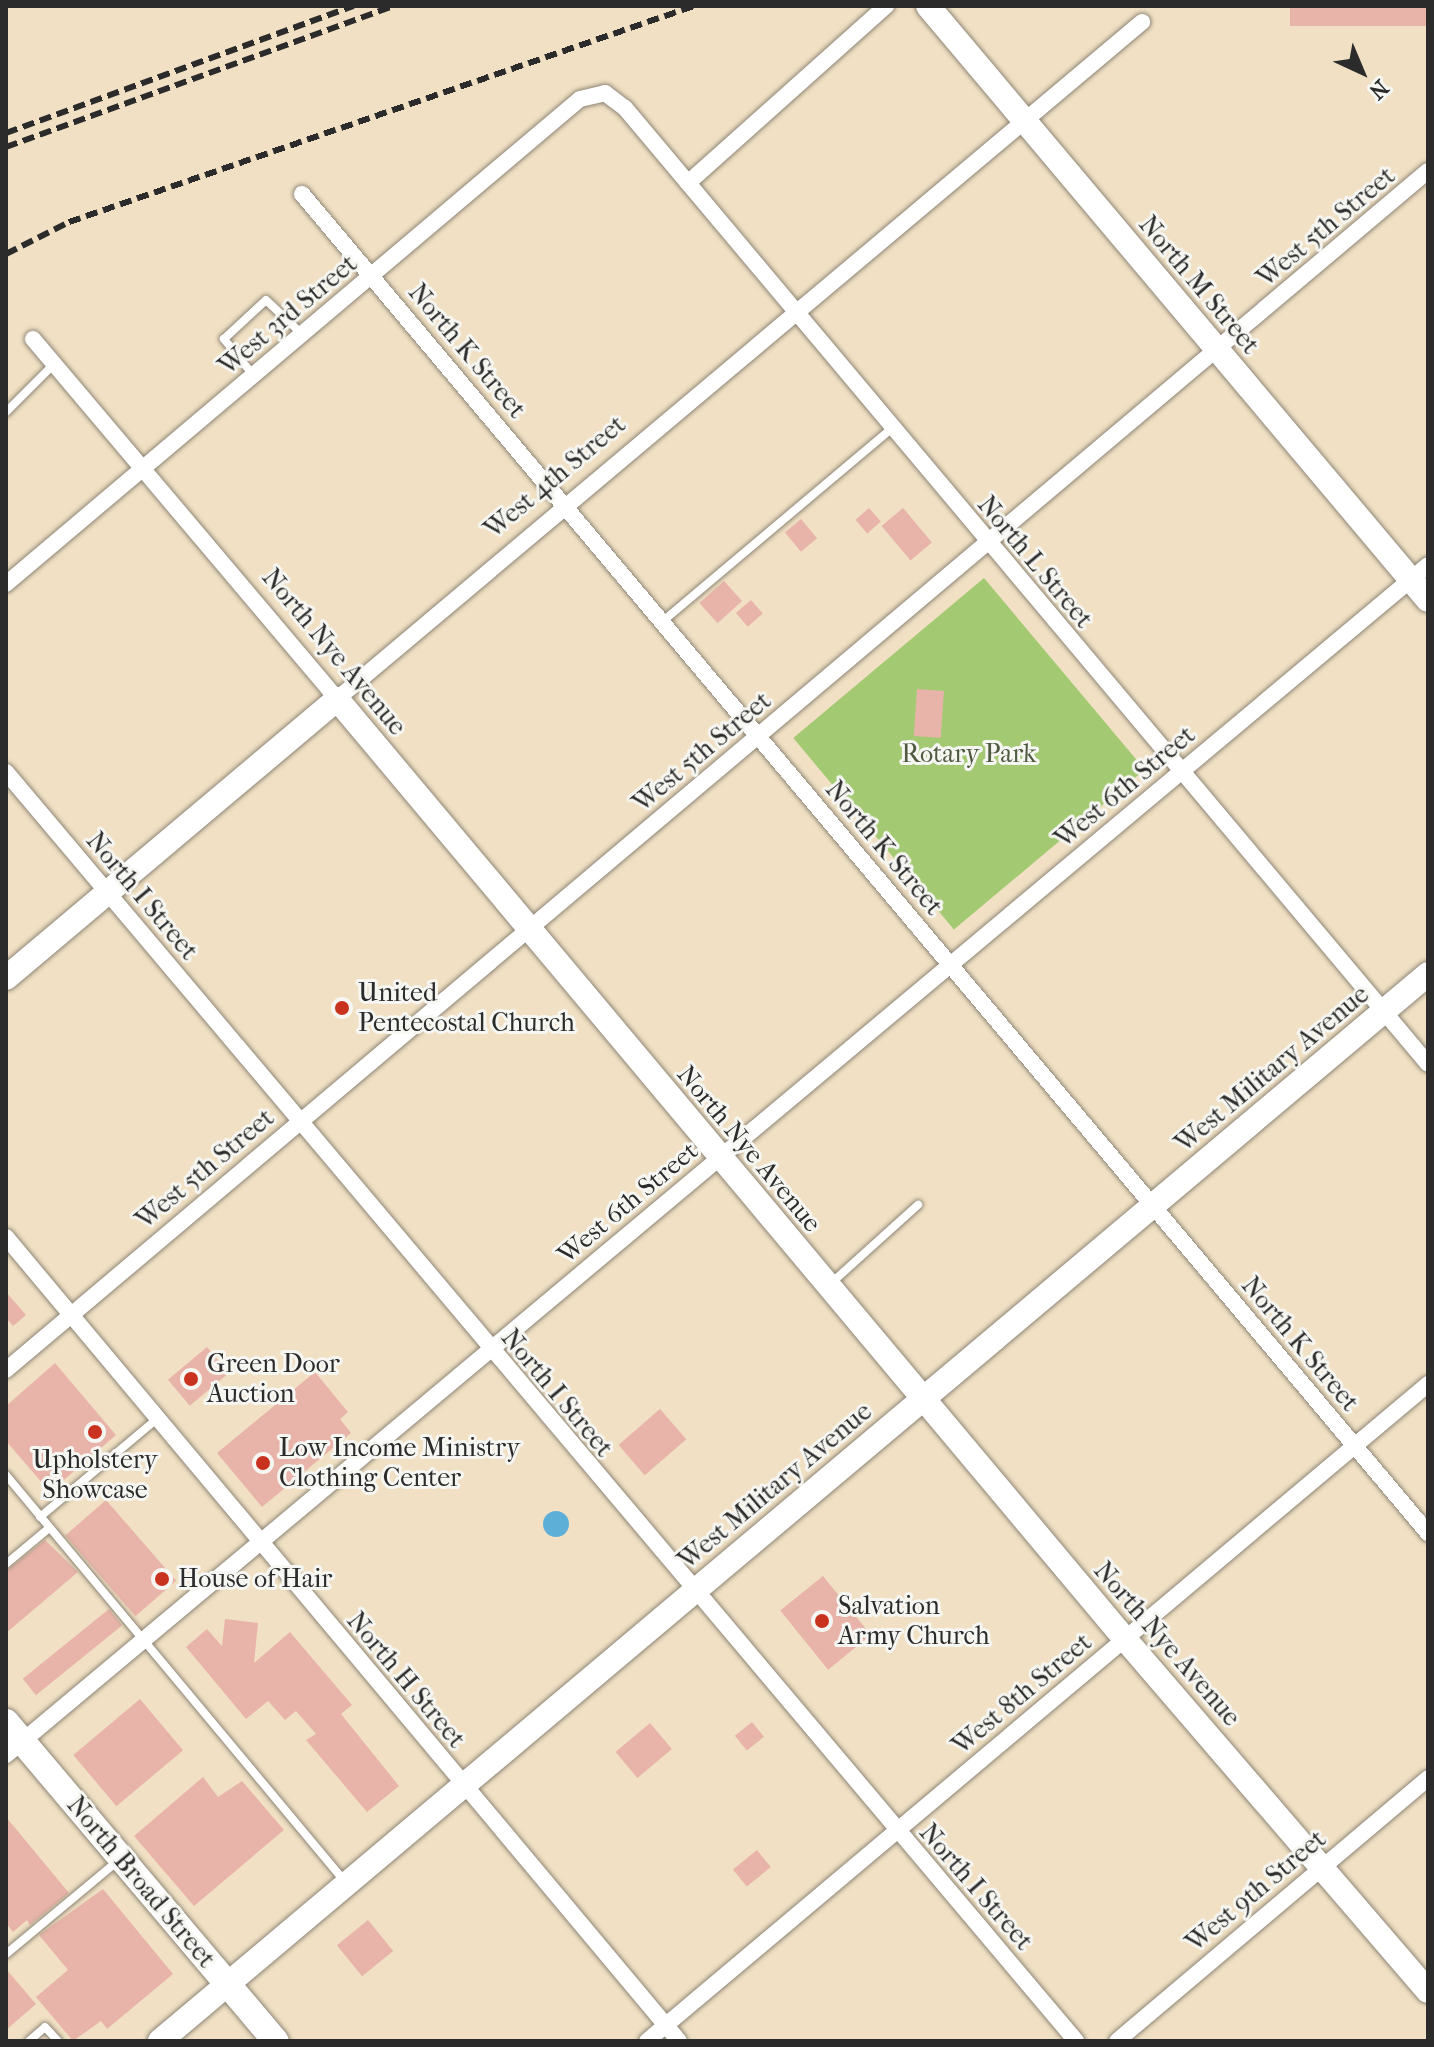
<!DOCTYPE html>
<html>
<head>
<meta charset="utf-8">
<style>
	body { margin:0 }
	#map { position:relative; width:1434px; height:2047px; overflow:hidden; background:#f1e0c3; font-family:"IM FELL French Canon",serif }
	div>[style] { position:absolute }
	.green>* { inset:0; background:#a3c973; transform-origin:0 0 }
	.water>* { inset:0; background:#5dafd8 }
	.round { border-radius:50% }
	.building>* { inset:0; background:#e8b4a9; transform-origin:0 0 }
	.roads { filter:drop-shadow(0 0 2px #8e8677) drop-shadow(0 0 2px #8e8677) }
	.lane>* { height:8px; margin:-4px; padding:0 4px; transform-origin:4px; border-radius:4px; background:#fff }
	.street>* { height:16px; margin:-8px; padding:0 8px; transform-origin:8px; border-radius:8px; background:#fff }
	.secondary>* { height:24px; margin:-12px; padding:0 12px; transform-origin:12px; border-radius:12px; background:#fff }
	.primary>* { height:26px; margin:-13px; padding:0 13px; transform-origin:13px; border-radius:13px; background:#fff }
	.rail>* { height:6px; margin-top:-3px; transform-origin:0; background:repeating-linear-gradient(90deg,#2b2b2b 0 12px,transparent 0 18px) }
	.dots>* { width:22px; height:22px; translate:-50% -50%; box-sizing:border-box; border:4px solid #f6f6f2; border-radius:50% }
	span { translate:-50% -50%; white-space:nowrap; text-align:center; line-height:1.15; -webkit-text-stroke:6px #f6f6f2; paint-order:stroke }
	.street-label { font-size:26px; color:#2b2b2b }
	.park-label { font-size:26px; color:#4f5a41 }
	.poi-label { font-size:26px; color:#2b2b2b }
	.left { translate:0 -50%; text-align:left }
	.frame { position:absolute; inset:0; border:8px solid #2b2b2b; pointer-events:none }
	.north { position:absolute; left:1322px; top:32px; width:80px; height:80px; -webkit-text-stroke:6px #f6f6f2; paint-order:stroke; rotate:136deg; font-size:22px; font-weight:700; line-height:32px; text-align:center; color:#2b2b2b }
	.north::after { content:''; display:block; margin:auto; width:28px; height:36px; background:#2b2b2b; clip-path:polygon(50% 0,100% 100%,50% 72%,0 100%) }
</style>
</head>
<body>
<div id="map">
	<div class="green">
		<i style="left:984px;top:578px;width:250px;height:249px;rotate:50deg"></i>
	</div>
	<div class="water">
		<i class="round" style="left:543px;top:1511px;width:26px;height:26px"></i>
	</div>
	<div class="building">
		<i style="left:1290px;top:6px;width:138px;height:20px"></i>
		<i style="left:869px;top:508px;width:18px;height:18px;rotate:49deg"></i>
		<i style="left:903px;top:508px;width:45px;height:28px;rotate:50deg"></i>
		<i style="left:801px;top:519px;width:25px;height:21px;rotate:50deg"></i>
		<i style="left:724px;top:581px;width:27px;height:33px;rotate:48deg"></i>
		<i style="left:751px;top:600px;width:18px;height:20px;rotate:49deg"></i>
		<i style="left:917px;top:689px;width:27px;height:47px;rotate:4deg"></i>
		<i style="clip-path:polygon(6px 1292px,26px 1315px,13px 1326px,6px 1318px)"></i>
		<i style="left:207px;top:1347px;width:34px;height:51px;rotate:50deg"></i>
		<i style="clip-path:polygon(55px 1363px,116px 1435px,50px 1492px,6px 1441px,6px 1406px)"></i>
		<i style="clip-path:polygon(315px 1372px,348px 1412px,340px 1419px,351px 1433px,262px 1507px,217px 1453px)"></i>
		<i style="left:660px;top:1409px;width:40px;height:55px;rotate:49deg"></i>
		<i style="left:106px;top:1500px;width:107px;height:54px;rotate:49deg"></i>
		<i style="clip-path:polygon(45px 1540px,78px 1572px,6px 1633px,6px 1571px)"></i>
		<i style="left:823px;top:1576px;width:76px;height:55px;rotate:51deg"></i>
		<i style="left:109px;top:1609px;width:21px;height:111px;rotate:51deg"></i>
		<i style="clip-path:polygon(225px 1619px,258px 1623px,254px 1663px,290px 1632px,352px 1705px,341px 1714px,399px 1786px,367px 1812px,306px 1740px,316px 1734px,296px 1711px,285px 1720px,268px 1701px,246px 1719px,186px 1647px,207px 1629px,222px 1646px)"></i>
		<i style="left:140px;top:1699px;width:67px;height:87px;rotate:50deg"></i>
		<i style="left:752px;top:1722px;width:19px;height:22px;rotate:51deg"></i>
		<i style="left:650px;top:1723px;width:34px;height:45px;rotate:50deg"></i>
		<i style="clip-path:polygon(203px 1777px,218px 1797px,242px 1781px,284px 1830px,194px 1906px,134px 1836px)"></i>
		<i style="clip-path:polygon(6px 1817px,69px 1893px,30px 1925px,27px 1920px,13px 1932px,6px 1923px)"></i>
		<i style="left:757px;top:1850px;width:22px;height:31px;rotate:51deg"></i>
		<i style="clip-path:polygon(103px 1889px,173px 1974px,107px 2029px,101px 2021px,73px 2041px,36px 1997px,68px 1970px,39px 1935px)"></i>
		<i style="left:368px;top:1920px;width:40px;height:40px;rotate:51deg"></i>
		<i style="clip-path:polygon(6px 1969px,36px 2004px,6px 2030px)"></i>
	</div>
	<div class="roads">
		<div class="lane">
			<i style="left:254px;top:376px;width:48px;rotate:-129deg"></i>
			<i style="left:224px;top:339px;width:57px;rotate:-42.9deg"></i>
			<i style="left:266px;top:300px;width:50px;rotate:43.4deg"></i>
			<i style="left:6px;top:412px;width:68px;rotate:-45deg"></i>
			<i style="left:663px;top:621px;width:299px;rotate:-40.1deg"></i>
			<i style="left:829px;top:1285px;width:120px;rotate:-42deg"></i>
			<i style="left:6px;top:1475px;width:531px;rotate:50.19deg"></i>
			<i style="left:40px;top:1517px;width:154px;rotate:-40deg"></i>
			<i style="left:6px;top:1564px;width:56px;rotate:-39.9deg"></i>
			<i style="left:6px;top:1954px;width:147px;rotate:-39.8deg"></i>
			<i style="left:29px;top:2041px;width:21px;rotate:-41deg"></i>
			<i style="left:45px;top:2027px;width:19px;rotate:47deg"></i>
		</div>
		<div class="street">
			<i style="left:688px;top:183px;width:266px;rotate:-41.8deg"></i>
			<i style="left:302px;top:194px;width:1750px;rotate:49.94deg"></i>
			<i style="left:33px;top:339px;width:471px;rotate:49.8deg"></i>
			<i style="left:337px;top:699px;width:1052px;rotate:-40.06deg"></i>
			<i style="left:6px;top:584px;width:751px;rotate:-40.2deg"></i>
			<i style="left:580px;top:99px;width:26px;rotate:-13deg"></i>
			<i style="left:605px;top:93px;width:25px;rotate:37deg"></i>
			<i style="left:625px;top:108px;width:1248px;rotate:49.97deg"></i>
			<i style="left:6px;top:772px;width:1660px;rotate:49.86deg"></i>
			<i style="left:6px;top:1237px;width:1048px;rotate:50.07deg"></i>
			<i style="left:6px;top:1370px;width:1860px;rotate:-40.14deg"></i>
			<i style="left:6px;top:1755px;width:1854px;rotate:-39.92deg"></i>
			<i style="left:647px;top:2041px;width:1021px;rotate:-40.07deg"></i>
			<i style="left:1117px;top:2041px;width:407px;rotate:-40.2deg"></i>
		</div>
		<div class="secondary">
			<i style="left:928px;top:6px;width:776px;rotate:49.91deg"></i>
			<i style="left:6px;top:978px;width:433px;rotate:-40.1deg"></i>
			<i style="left:337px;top:699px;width:1227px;rotate:50.03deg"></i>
			<i style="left:1125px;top:1639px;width:464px;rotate:49.3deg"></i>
			<i style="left:160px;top:2041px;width:1657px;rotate:-40.08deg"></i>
		</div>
		<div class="primary">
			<i style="left:6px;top:1722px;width:418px;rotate:49.8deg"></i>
		</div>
	</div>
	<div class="rail">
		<i style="left:6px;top:133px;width:370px;rotate:-20.1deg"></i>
		<i style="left:6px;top:147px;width:413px;rotate:-20deg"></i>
		<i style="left:6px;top:254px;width:71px;rotate:-26.9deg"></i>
		<i style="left:69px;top:222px;width:661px;rotate:-19.07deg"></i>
	</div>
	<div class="dots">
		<i style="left:342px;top:1008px;background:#c8321e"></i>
		<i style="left:191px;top:1379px;background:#c8321e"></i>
		<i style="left:95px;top:1432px;background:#c8321e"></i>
		<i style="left:263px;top:1463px;background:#c8321e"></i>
		<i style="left:162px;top:1579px;background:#c8321e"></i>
		<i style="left:822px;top:1621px;background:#c8321e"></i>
	</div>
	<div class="street-label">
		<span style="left:1326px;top:227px;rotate:-40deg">West 5th Street</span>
		<span style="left:1199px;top:285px;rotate:50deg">North M Street</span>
		<span style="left:288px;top:315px;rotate:-40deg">West 3rd Street</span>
		<span style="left:467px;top:351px;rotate:50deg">North K Street</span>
		<span style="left:555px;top:477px;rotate:-40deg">West 4th Street</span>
		<span style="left:1035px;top:562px;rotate:50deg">North L Street</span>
		<span style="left:334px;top:652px;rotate:50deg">North Nye Avenue</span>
		<span style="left:702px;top:752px;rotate:-40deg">West 5th Street</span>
		<span style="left:1125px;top:787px;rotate:-40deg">West 6th Street</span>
		<span style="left:884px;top:848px;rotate:50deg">North K Street</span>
		<span style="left:142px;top:896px;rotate:50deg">North I Street</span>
		<span style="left:1272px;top:1069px;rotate:-40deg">West Military Avenue</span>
		<span style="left:749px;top:1149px;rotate:50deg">North Nye Avenue</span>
		<span style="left:205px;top:1169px;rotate:-40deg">West 5th Street</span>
		<span style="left:628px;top:1203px;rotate:-40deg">West 6th Street</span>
		<span style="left:1300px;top:1344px;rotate:50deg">North K Street</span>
		<span style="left:557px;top:1393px;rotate:50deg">North I Street</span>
		<span style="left:775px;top:1486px;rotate:-40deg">West Military Avenue</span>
		<span style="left:1167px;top:1644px;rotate:49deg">North Nye Avenue</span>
		<span style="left:406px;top:1680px;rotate:50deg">North H Street</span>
		<span style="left:1022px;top:1694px;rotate:-40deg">West 8th Street</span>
		<span style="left:141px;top:1882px;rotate:50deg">North Broad Street</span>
		<span style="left:976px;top:1887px;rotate:49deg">North I Street</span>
		<span style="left:1256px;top:1891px;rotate:-40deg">West 9th Street</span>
	</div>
	<div class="park-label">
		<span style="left:969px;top:754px">Rotary Park</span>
	</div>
	<div class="poi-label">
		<span class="left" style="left:358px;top:1008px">United<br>Pentecostal Church</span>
		<span class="left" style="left:207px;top:1379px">Green Door<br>Auction</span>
		<span class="left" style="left:279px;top:1463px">Low Income Ministry<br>Clothing Center</span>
		<span style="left:95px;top:1475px">Upholstery<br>Showcase</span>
		<span class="left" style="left:178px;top:1579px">House of Hair</span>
		<span class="left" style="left:838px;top:1621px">Salvation<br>Army Church</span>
	</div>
	<div class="frame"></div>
	<div class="north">N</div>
</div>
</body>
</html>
